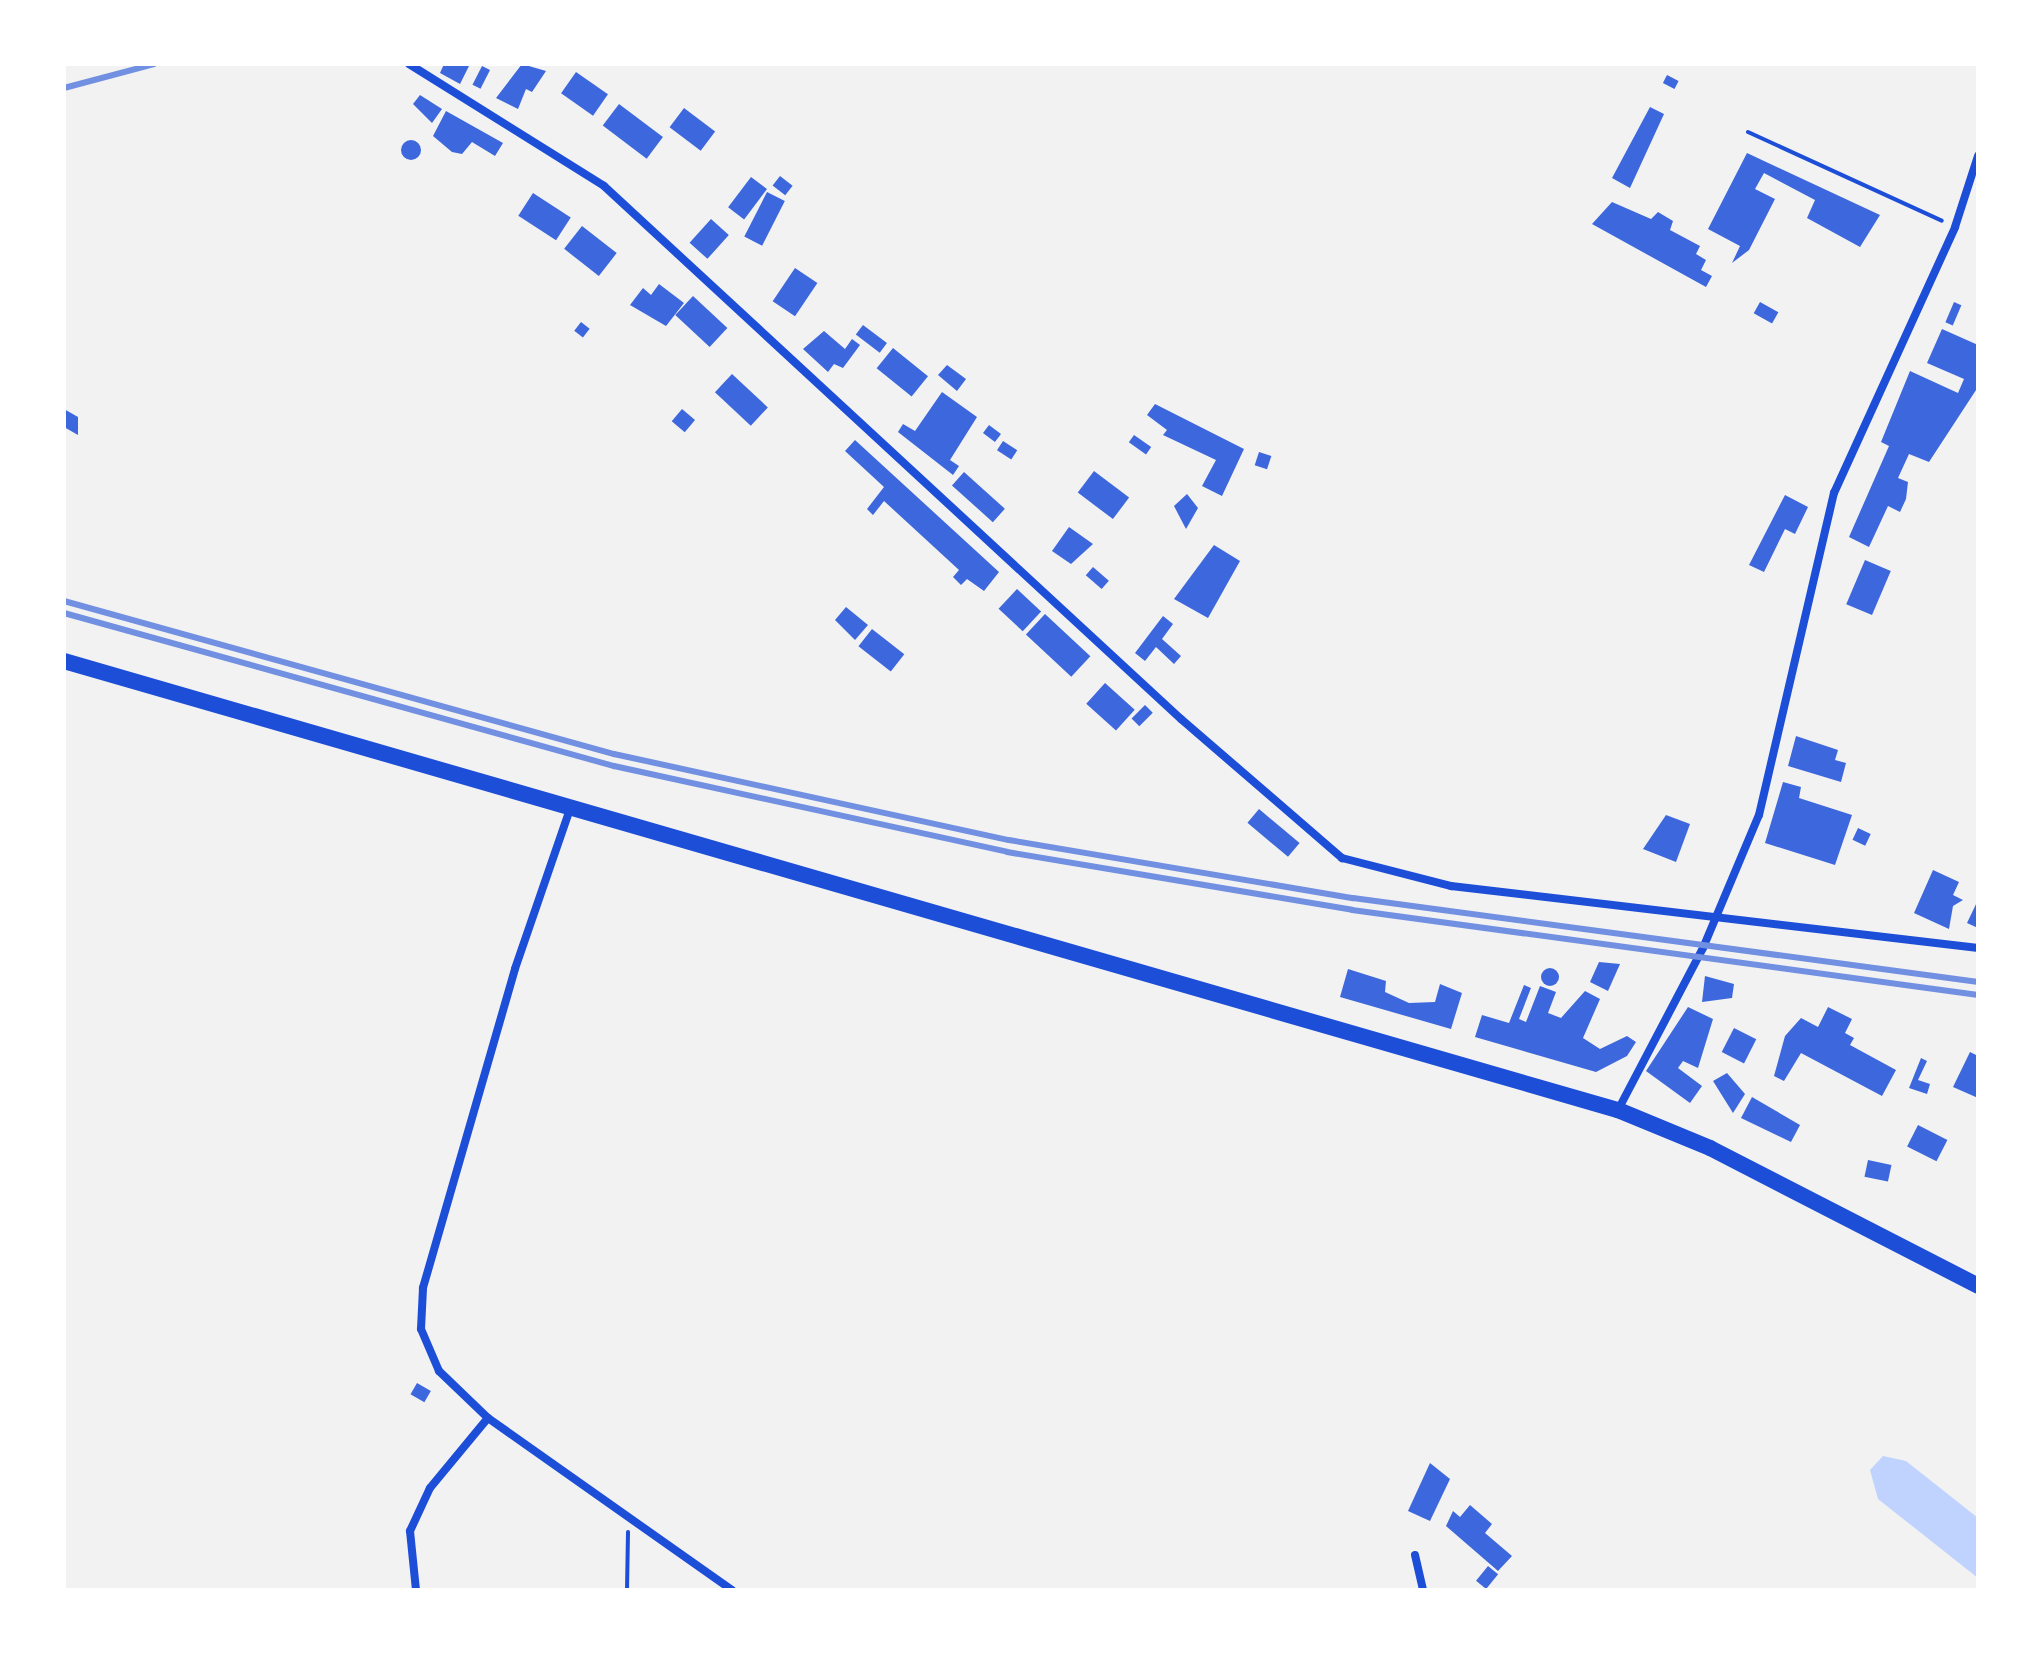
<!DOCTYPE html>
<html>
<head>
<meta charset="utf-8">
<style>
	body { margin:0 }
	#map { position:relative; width:2042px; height:1654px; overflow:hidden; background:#f2f2f2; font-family:"Varela Round",sans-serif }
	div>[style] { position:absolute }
	.water>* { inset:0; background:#bfd3fe }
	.building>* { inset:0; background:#3d67dc; transform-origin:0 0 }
	.round { border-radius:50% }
	.path>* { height:4px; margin:-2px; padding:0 2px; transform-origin:2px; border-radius:2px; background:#1d4ed8 }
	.minor>* { height:8px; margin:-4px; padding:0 4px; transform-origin:4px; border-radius:4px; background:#1d4ed8 }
	.primary>* { height:16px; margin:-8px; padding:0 8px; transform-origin:8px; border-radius:8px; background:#1d4ed8 }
	.rail>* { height:6px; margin:-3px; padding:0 3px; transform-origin:3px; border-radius:3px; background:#7290e2 }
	span { translate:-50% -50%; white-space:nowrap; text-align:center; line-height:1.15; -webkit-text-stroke:7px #fff; paint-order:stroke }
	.frame { position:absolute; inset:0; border:66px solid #fff; pointer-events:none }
</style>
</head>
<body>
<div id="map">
	<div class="water">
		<i style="clip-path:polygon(1883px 1456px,1906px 1461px,1978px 1518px,1978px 1578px,1878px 1499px,1870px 1470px)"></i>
	</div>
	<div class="building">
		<i style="clip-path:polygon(444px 64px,470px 64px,460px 84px,440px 73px)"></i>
		<i style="clip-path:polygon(522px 64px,546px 71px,532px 92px,526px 89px,518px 109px,496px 98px)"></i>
		<i style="left:482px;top:66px;width:9px;height:21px;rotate:27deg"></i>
		<i style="left:576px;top:72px;width:39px;height:26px;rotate:35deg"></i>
		<i style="left:1667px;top:75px;width:13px;height:9px;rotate:27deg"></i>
		<i style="clip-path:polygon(420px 95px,442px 109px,432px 123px,413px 104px)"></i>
		<i style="left:619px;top:104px;width:55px;height:27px;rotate:37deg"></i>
		<i style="clip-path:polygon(1650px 107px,1664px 114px,1630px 188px,1612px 178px)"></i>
		<i style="left:684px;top:108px;width:39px;height:24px;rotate:37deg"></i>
		<i style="clip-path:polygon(446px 111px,503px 143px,495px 156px,472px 142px,462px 154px,452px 152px,433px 136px)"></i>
		<i class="round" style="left:401px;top:140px;width:20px;height:20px"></i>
		<i style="clip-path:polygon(1747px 153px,1880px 215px,1860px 247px,1807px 218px,1815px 200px,1764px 173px,1755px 189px,1775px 199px,1749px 250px,1732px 263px,1740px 246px,1708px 229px)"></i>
		<i style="left:780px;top:176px;width:16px;height:12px;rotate:38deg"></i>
		<i style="left:751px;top:177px;width:20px;height:38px;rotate:37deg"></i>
		<i style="left:767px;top:192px;width:20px;height:50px;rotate:27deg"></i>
		<i style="left:533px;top:193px;width:45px;height:27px;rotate:33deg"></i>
		<i style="clip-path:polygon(1612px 202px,1651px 219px,1658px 212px,1673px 221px,1670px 230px,1700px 246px,1696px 254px,1706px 260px,1701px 270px,1712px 276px,1706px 287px,1592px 224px)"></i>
		<i style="left:711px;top:219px;width:24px;height:32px;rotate:42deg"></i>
		<i style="left:582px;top:226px;width:44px;height:29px;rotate:38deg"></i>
		<i style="left:795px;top:268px;width:27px;height:40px;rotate:34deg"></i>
		<i style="clip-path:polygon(659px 284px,684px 303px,666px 326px,630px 305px,643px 288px,651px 295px)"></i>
		<i style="left:693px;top:296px;width:47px;height:26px;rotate:43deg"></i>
		<i style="left:1760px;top:302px;width:21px;height:13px;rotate:29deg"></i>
		<i style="left:1954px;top:302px;width:8px;height:22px;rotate:23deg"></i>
		<i style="left:581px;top:322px;width:11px;height:11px;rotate:38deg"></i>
		<i style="left:863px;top:325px;width:30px;height:12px;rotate:37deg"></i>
		<i style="clip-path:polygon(1942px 329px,1978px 345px,1978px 387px,1929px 462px,1909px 454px,1898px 478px,1908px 482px,1906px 499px,1900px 512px,1888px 506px,1869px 547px,1849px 537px,1889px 446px,1881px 442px,1910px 371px,1958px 393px,1964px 379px,1927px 363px)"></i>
		<i style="clip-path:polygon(824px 331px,845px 349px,852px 339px,860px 345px,843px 368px,834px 364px,828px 372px,803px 349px)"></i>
		<i style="left:893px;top:348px;width:45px;height:26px;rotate:39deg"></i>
		<i style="clip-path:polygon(947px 365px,966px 379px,957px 391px,938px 375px)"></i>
		<i style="left:732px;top:374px;width:49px;height:25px;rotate:43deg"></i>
		<i style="clip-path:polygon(942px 392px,977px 417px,950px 460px,959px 466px,953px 475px,898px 432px,903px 424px,915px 431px)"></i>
		<i style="clip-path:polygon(1155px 404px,1244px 449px,1222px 496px,1202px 486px,1216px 460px,1163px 435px,1167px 430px,1147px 415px)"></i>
		<i style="clip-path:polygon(64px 409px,78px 417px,78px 435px,64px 427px)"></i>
		<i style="left:682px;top:409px;width:17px;height:16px;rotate:40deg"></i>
		<i style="left:989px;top:425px;width:15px;height:10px;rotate:37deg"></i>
		<i style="left:1134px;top:435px;width:21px;height:9px;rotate:35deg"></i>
		<i style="clip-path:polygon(855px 440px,999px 572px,984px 591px,967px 579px,961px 585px,953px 577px,959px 570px,884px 501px,873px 515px,867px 509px,884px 487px,845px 451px)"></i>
		<i style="left:1003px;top:441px;width:17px;height:11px;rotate:33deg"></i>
		<i style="left:1259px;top:452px;width:13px;height:14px;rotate:18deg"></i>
		<i style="left:1094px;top:471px;width:44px;height:27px;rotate:37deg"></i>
		<i style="left:964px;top:472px;width:55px;height:18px;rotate:42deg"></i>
		<i style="clip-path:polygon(1187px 494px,1198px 508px,1186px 529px,1174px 506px)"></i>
		<i style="clip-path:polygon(1785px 495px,1808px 507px,1795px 534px,1785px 529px,1764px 572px,1749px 565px)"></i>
		<i style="clip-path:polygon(1069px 527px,1093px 544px,1071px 564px,1052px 551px)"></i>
		<i style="clip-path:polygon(1214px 545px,1240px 561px,1208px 618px,1174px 599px)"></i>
		<i style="left:1865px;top:560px;width:28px;height:48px;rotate:23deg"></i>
		<i style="left:1093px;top:567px;width:21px;height:11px;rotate:41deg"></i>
		<i style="left:1017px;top:589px;width:33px;height:27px;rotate:43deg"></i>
		<i style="clip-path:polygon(846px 607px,868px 625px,855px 640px,835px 620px)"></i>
		<i style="left:1045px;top:614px;width:62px;height:28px;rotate:43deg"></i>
		<i style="clip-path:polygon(1163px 616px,1173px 624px,1162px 639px,1181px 656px,1174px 664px,1156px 647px,1145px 661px,1135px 653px)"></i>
		<i style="left:872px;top:629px;width:41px;height:22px;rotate:38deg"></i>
		<i style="left:1105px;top:683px;width:40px;height:28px;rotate:42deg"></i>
		<i style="left:1145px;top:705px;width:11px;height:19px;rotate:45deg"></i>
		<i style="clip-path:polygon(1796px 736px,1838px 750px,1835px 760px,1846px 763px,1841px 782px,1788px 766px)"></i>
		<i style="clip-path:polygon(1783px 782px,1801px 787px,1799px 798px,1852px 815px,1835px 865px,1765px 843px)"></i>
		<i style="left:1259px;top:809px;width:53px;height:18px;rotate:40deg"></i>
		<i style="clip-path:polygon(1666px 815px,1690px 824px,1676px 862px,1643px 849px)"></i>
		<i style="left:1858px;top:828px;width:14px;height:13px;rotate:25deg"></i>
		<i style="clip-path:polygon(1933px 870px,1959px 882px,1953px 895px,1963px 900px,1953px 906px,1949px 929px,1914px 913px)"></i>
		<i style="clip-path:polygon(1978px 900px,1978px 928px,1967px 923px)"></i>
		<i style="clip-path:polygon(1599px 962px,1620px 964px,1608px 991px,1590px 982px)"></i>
		<i class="round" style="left:1541px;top:968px;width:18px;height:18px"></i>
		<i style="clip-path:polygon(1348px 969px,1386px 981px,1385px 992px,1409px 1003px,1435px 1002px,1440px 984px,1462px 993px,1451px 1029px,1340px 997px)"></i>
		<i style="clip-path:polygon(1705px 976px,1734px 984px,1732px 998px,1702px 1002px)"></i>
		<i style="clip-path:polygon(1524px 985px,1531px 988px,1519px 1019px,1526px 1022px,1540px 986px,1556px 992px,1548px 1013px,1561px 1018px,1585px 991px,1600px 999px,1583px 1038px,1600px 1049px,1627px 1036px,1636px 1042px,1627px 1056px,1596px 1072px,1475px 1037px,1482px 1015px,1509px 1023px)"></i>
		<i style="clip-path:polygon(1688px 1007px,1713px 1019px,1698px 1068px,1683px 1061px,1678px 1068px,1702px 1086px,1690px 1103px,1646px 1071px)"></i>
		<i style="clip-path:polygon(1828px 1007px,1852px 1019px,1845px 1033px,1854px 1038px,1850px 1045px,1896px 1070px,1882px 1096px,1801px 1053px,1784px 1081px,1774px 1076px,1785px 1036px,1801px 1018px,1818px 1027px)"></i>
		<i style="left:1734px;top:1028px;width:25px;height:27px;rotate:27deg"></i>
		<i style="clip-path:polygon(1970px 1052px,1978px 1056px,1978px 1098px,1953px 1087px)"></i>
		<i style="clip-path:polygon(1921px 1058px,1927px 1061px,1918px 1080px,1930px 1084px,1927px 1094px,1909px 1088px)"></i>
		<i style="clip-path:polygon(1727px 1073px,1745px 1094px,1733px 1113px,1713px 1081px)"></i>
		<i style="clip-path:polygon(1752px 1097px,1800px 1125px,1791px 1142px,1741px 1118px)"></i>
		<i style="left:1918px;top:1125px;width:33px;height:24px;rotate:27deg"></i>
		<i style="left:1868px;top:1160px;width:24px;height:17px;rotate:12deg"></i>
		<i style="left:417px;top:1383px;width:16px;height:13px;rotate:30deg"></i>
		<i style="clip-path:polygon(1430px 1463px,1450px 1479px,1430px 1521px,1408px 1511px)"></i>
		<i style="clip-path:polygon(1470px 1505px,1492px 1524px,1485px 1533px,1512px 1556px,1498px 1571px,1446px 1526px,1453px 1511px,1460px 1517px)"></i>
		<i style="left:1488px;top:1566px;width:13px;height:19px;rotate:39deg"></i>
	</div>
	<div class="path">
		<i style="left:1748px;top:132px;width:213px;rotate:24.6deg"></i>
		<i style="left:627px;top:1590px;width:58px;rotate:-89deg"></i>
	</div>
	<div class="minor">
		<i style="left:409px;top:64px;width:230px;rotate:32deg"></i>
		<i style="left:604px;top:186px;width:786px;rotate:42.73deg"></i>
		<i style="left:1181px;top:719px;width:213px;rotate:40.8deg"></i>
		<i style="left:1342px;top:858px;width:113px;rotate:14.4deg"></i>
		<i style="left:1451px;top:886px;width:531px;rotate:6.71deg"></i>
		<i style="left:570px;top:809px;width:169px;rotate:109deg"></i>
		<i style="left:515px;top:969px;width:332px;rotate:106.1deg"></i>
		<i style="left:423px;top:1288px;width:41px;rotate:92.8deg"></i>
		<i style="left:421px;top:1329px;width:46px;rotate:66.8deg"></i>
		<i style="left:439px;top:1371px;width:68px;rotate:43.8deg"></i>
		<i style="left:488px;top:1418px;width:299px;rotate:35.2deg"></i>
		<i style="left:1618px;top:1110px;width:183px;rotate:-62.3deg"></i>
		<i style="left:1703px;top:948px;width:144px;rotate:-67.2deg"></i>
		<i style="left:1759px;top:815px;width:331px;rotate:-76.9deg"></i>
		<i style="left:1834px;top:493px;width:292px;rotate:-65.5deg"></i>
		<i style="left:1955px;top:227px;width:75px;rotate:-72.1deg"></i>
		<i style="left:1415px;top:1555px;width:36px;rotate:77deg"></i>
		<i style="left:416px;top:1590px;width:59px;rotate:-95.8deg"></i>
		<i style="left:410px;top:1531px;width:47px;rotate:-65.1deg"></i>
		<i style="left:430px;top:1488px;width:91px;rotate:-50.4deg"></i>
	</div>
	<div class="primary">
		<i style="left:64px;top:661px;width:1618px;rotate:16.12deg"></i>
		<i style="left:1618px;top:1110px;width:100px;rotate:22.4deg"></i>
		<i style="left:1710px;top:1148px;width:301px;rotate:27.2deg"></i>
	</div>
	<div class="rail">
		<i style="left:64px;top:88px;width:93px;rotate:-14.9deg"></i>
		<i style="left:64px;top:601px;width:571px;rotate:15.55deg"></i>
		<i style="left:614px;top:754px;width:404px;rotate:12.3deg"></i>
		<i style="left:1009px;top:840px;width:349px;rotate:9.6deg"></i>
		<i style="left:1353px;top:898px;width:631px;rotate:7.65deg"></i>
		<i style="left:64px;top:613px;width:571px;rotate:15.55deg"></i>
		<i style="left:614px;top:766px;width:402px;rotate:12.3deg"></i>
		<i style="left:1007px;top:852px;width:350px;rotate:9.5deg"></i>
		<i style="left:1352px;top:910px;width:632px;rotate:7.73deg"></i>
	</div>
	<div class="frame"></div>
</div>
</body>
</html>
